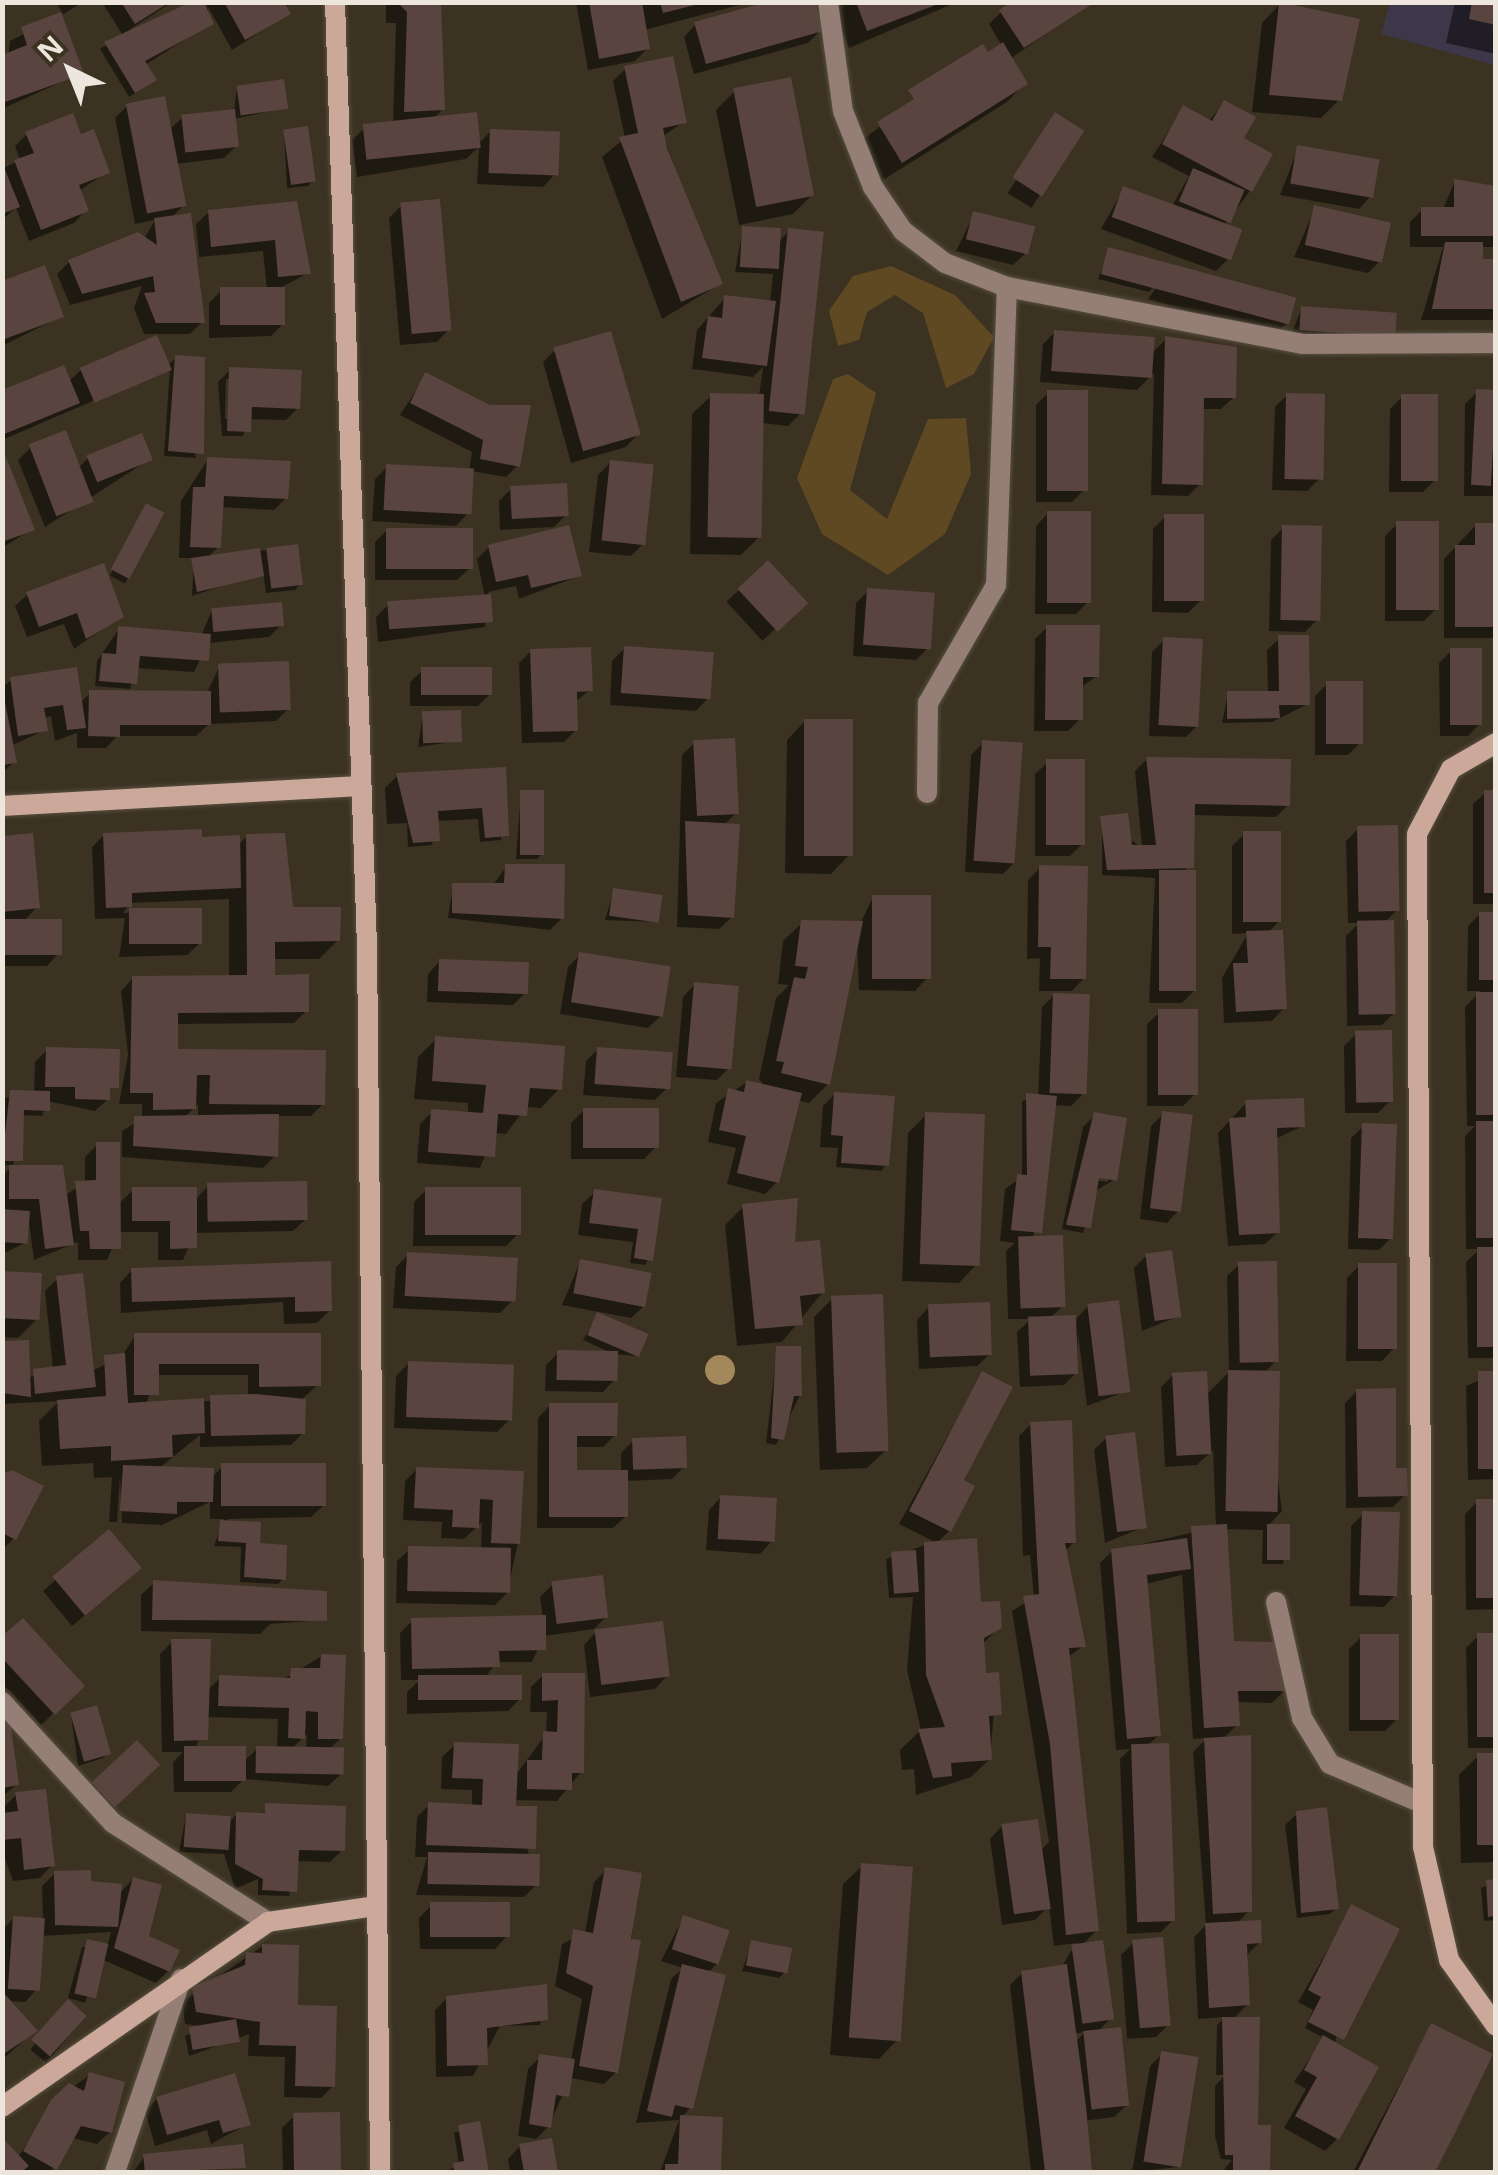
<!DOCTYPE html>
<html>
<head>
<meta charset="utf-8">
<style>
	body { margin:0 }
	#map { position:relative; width:1498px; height:2175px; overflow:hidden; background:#3b3221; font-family:"Open Sans",sans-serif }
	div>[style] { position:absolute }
	.education>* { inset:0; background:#3c3849 }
	.green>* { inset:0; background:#5f4922 }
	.shadow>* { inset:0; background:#0007; transform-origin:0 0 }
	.building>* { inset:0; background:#5a443f; transform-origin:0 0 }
	.roads { filter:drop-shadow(0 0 2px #574f3f) drop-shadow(0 0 2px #574f3f) }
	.street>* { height:20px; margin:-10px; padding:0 10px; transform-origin:10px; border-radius:10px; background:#947e75 }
	.secondary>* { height:20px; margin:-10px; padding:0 10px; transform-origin:10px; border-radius:10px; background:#cba89a }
	.trees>* { width:30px; height:30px; margin:-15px; border-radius:50%; background:#a2885a }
	span { translate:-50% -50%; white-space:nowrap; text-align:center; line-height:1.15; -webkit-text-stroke:10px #3b3221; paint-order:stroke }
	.frame { position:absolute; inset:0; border:5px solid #ede6dc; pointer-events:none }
	.north { position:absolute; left:20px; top:20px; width:100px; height:100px; -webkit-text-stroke:8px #3b3221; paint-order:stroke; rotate:317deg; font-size:28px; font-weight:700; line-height:40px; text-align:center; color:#ede6dc }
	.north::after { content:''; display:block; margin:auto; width:35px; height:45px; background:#ede6dc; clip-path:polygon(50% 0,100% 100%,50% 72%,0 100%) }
</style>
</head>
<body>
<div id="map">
	<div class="education">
		<i style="clip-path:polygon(1390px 3px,1495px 3px,1495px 65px,1381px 34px)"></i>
	</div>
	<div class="green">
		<i style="clip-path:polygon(891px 266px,955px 295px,994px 337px,974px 374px,946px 388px,923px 313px,895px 295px,867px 312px,859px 340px,838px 346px,829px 311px,853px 276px)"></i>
		<i style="clip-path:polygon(848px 374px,876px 393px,850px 490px,887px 519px,928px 419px,966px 418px,971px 474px,945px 534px,888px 575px,822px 534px,797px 478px,833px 379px)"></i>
	</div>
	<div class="shadow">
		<i style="clip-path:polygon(56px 2px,83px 2px,60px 16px,81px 73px,2px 109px,10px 41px,63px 14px)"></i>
		<i style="clip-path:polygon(102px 2px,172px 2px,126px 32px,205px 2px,281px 2px,288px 14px,232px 50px,207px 5px,211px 23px,145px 65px,148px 85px,129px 97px,100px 49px,122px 34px)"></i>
		<i style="clip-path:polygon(386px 2px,440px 2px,443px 109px,432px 120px,478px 144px,491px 131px,555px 174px,543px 187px,477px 184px,479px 147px,466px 159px,357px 177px,352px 140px,365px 128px,393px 124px,396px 23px,386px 23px)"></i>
		<i style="clip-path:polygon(576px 2px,751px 2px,644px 30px,648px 48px,635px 61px,588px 70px)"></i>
		<i style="clip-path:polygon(831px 2px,957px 2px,849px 48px)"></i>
		<i style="clip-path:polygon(1092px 2px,1010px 59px,1025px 83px,1007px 102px,883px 180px,860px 142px,982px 47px,987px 55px,1002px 46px,989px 24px,1001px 12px)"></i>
		<i style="clip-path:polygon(1455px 2px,1496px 2px,1496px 54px,1446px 43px)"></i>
		<i style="clip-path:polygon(1280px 4px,1340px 99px,1321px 118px,1252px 112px,1262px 23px)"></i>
		<i style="clip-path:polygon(696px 24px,820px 31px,808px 43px,694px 74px,684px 37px)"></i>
		<i style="clip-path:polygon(625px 69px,684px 122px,663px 136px,720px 284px,662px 319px,602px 157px,625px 138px,613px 81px)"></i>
		<i style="clip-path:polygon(237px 87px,285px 108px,234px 119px,236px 146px,224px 158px,176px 164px,184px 205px,171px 218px,202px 322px,190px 334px,144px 334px,134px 308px,142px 286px,70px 305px,57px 274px,69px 262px,144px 239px,155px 220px,135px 224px,115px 118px,127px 106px,169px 130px,182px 118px,234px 112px)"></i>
		<i style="clip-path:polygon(735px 91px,812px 195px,793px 214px,739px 225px,716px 110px)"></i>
		<i style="clip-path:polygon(1224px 103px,1250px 191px,1224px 225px,1228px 259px,1216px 271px,1101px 229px,1124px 188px,1172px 206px,1189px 176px,1152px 157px,1183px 109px,1208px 122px)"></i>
		<i style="left:1056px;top:116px;width:28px;height:91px;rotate:32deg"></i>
		<i style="clip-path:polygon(284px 132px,313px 180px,308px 186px,287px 188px)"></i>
		<i style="clip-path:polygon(27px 134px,79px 138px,107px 172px,79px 191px,86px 210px,74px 223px,29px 241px,16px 208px,2px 220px,2px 169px,20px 160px,15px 146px)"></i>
		<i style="clip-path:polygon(1298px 148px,1371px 196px,1359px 209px,1280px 195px)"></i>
		<i style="clip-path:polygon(1455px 181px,1496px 186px,1496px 247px,1481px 247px,1481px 262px,1496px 262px,1496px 320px,1421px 320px,1443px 247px,1410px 247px,1410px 222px,1422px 210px,1443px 209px)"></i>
		<i style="clip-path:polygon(295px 204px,308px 273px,282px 287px,283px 324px,271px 336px,209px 338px,209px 303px,221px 291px,267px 290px,263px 251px,199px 257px,196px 224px,209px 212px)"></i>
		<i style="clip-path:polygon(401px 206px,449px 329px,437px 342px,400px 345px,389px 218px)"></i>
		<i style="clip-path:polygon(1315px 208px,1380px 261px,1368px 273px,1294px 257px)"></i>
		<i style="clip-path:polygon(974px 214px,1026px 253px,1013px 265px,956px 251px)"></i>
		<i style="clip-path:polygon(743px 228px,777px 243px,789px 231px,800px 414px,788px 426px,761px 423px,759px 537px,741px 555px,690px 554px,692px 414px,711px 396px,759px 396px,763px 367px,753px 377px,692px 369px,697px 330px,725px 298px,770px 303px,773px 274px,735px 272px)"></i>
		<i style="clip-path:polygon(1109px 250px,1286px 324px,1273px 336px,1148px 299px,1164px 276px,1149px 292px,1098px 279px)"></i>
		<i style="clip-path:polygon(2px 284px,62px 316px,2px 346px)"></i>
		<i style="clip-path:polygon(1302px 308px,1387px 340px,1288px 342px)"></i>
		<i style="clip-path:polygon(1055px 332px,1152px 353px,1166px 339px,1234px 397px,1221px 409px,1202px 409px,1200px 484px,1188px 496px,1151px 495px,1154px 373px,1137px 390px,1040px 382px,1043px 344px)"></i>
		<i style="clip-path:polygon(555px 350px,638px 434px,626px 447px,571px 463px,543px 362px)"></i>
		<i style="clip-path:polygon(176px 358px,196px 458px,164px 456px,170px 368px,2px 440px,2px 393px,68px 382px,81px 370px,167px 366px)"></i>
		<i style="clip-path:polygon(evenodd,230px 370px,298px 408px,286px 420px,249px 419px,243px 436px,222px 436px,218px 382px,230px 370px,226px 379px,231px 379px,230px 419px,225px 419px,226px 379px)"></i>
		<i style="clip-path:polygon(426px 375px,518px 465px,506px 477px,471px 471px,468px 513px,456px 526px,372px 521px,375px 479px,387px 467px,469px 471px,472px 452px,400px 415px)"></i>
		<i style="clip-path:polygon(1477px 392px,1496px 392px,1496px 496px,1464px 496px,1465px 404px)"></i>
		<i style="clip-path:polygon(1048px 393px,1084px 490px,1072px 502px,1036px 502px,1036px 405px)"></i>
		<i style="clip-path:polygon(1287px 395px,1319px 479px,1307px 491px,1272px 490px,1275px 407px)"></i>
		<i style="clip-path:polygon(1402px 397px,1435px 480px,1423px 492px,1389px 492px,1390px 409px)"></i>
		<i style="clip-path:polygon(30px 448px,78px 468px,88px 458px,150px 459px,45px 527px,18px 460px)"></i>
		<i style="clip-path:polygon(2px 456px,32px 529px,2px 548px)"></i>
		<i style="clip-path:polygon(208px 459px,286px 498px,274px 510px,220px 507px,218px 547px,207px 558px,267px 550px,300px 584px,295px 590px,266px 593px,263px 572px,192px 596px,194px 558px,179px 558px,181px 501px)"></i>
		<i style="clip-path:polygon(610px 463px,643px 544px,631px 556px,589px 552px,598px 475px)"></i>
		<i style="clip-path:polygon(511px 489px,566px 515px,554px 527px,500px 530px,499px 501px)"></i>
		<i style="left:147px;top:506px;width:17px;height:79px;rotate:28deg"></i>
		<i style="clip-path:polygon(1048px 513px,1088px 602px,1076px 614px,1035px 614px,1036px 526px)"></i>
		<i style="clip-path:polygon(1165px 517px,1200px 601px,1188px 613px,1152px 612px,1153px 529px)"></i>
		<i style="clip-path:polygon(1397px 524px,1436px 609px,1424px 621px,1385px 621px,1385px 536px)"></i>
		<i style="clip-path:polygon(1476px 525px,1496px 525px,1496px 638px,1444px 638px,1444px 559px)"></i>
		<i style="clip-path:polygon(1283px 528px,1317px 620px,1305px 632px,1269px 631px,1271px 540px)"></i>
		<i style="clip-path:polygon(387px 530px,470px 568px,457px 580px,375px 580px,375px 542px)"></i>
		<i style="clip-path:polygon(489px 547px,579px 576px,519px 599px,516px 586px,488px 592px,485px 627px,378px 642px,376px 617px,389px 604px,485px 597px,477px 559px)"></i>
		<i style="left:768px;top:563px;width:53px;height:57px;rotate:47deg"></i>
		<i style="clip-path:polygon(868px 591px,928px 648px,916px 660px,853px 656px,856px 603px)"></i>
		<i style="clip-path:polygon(28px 594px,121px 616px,74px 649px,64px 624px,27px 637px,15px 606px)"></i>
		<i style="clip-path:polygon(212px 610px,281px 625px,269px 637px,208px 643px,194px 672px,136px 668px,130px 689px,95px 686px,97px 661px,119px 629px,201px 636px)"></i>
		<i style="clip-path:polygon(1047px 627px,1097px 676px,1080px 688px,1080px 719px,1068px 731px,1034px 731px,1035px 639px)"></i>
		<i style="clip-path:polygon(1280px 638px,1308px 704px,1272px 722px,1222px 723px,1228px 694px,1268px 693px,1267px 650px)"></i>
		<i style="clip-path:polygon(1164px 640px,1198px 725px,1186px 737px,1149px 736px,1152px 652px)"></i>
		<i style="clip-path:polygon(624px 649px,708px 698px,696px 711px,610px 705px,612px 661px)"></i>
		<i style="clip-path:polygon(531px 651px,590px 690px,575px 702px,576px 730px,564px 742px,522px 743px,519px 663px)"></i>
		<i style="clip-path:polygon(1451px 651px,1480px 723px,1468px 736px,1440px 736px,1439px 663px)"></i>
		<i style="clip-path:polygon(219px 667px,288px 709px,276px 721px,209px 724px,196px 736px,117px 736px,106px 748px,77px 748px,77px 733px,55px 741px,51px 716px,43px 718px,45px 730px,11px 746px,14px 762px,2px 773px,2px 688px,11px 680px,80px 703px,90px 693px,207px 693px)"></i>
		<i style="clip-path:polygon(423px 670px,490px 694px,478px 706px,410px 706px,410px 682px)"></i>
		<i style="clip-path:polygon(1327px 684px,1360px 743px,1348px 755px,1315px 755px,1315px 696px)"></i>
		<i style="clip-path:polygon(423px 713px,459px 741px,418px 747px)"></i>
		<i style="clip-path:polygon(805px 721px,849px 855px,831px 874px,785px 873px,787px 740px)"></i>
		<i style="clip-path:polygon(694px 743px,736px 813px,724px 825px,732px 917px,719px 929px,677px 927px,682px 755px)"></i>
		<i style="clip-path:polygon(983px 743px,1015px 862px,1003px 874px,965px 872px,971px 755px)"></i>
		<i style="clip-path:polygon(1147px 759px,1288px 805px,1276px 817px,1193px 815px,1185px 873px,1195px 990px,1182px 1003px,1149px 1003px,1155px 878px,1102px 875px,1102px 819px,1142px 848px,1135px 771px)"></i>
		<i style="clip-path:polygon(1048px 762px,1082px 844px,1070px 856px,1035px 856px,1035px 774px)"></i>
		<i style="clip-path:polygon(503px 770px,501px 840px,480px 842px,478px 819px,436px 821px,432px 845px,408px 847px,407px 823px,387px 824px,385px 788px,397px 776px)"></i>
		<i style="clip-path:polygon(1486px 792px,1496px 792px,1496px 904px,1473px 904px,1473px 804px)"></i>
		<i style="clip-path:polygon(521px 793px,542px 854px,537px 859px,516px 859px)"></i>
		<i style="clip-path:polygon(1358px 829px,1397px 910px,1384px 923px,1394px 1013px,1382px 1025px,1347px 1026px,1346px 936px,1359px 923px,1348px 923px,1346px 841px)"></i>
		<i style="clip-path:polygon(1244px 834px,1279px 921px,1268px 933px,1284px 1008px,1272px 1021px,1224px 1023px,1222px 978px,1248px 933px,1232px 934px,1232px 846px)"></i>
		<i style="clip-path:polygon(evenodd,104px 835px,237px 846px,247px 836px,291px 909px,338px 940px,319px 959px,273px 959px,273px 977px,306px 1011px,294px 1023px,175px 1024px,172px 1052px,323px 1104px,311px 1116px,276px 1116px,275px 1156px,263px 1168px,122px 1157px,122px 1131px,142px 1119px,142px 1104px,119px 1104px,128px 1055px,121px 991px,133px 978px,229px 978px,229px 899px,130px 903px,123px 913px,199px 911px,200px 943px,187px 955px,119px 957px,125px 918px,95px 919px,92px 847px,104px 835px,198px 1104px,198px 1118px,184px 1118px,198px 1104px)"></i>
		<i style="clip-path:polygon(2px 841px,37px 907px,23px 922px,59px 953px,47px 966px,2px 966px)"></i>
		<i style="clip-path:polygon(506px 867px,562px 918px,550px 930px,448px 918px,453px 886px,493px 885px)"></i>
		<i style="clip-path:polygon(1040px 868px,1084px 978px,1072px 991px,1039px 991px,1040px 958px,1027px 959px,1028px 880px)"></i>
		<i style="clip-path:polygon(614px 890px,656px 922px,605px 920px)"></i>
		<i style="clip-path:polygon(873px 897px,927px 978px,915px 991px,859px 990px,857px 937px,828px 1084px,809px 1103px,797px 1100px,777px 1182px,765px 1194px,727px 1184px,736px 1148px,708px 1142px,716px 1103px,747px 1082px,766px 1087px,759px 1079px,776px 998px,789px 985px,778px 984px,783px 941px,802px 923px,860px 924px)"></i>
		<i style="clip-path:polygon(1480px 914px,1496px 914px,1496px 1358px,1468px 1358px,1466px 1262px,1480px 1249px,1466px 1249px,1465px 1136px,1475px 1126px,1467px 1126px,1465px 1007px,1481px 991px,1467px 991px,1468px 926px)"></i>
		<i style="clip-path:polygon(580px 955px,661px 1016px,648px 1028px,560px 1014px,568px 967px)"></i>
		<i style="clip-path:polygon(440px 961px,525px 993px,513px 1005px,427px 1002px,428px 974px)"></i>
		<i style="clip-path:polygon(695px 984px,729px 1068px,717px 1080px,676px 1077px,683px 997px)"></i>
		<i style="clip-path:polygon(1054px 995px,1083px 1094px,1071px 1106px,1053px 1105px,1033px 1239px,1063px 1306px,1049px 1319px,1077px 1318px,1088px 1306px,1127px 1391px,1087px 1406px,1078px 1334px,1076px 1373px,1064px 1385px,1020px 1387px,1017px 1332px,1031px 1319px,1008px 1319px,1006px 1251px,1015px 1243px,1000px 1241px,1005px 1189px,1022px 1177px,1022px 1101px,1038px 1097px,1042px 1007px)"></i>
		<i style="clip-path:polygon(1160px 1012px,1195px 1094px,1183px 1106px,1147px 1106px,1147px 1024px)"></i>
		<i style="clip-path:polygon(1356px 1034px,1390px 1101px,1378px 1113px,1345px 1113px,1344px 1046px)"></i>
		<i style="clip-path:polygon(436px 1039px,559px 1089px,541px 1108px,526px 1107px,506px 1134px,494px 1133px,480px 1168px,417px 1163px,420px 1124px,432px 1112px,468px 1114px,468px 1103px,414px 1099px,418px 1057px)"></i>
		<i style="clip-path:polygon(598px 1049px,667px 1088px,655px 1100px,583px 1095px,586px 1061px)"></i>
		<i style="clip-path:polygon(47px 1050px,108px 1099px,95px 1111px,47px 1101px,42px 1116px,21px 1115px,13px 1168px,65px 1195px,85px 1183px,85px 1157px,97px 1145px,118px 1204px,133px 1190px,195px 1200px,208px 1186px,306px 1219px,293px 1231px,195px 1233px,183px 1260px,158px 1260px,158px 1232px,119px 1232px,107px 1260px,78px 1260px,78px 1242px,34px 1260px,29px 1223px,25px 1243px,2px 1254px,2px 1176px,13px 1165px,2px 1165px,5px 1098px,34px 1093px,35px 1062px)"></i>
		<i style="clip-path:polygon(835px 1094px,886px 1165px,881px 1171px,836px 1167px,838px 1148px,820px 1147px,823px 1106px)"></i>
		<i style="clip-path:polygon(1246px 1103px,1303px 1126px,1275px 1139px,1278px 1232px,1265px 1244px,1228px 1246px,1218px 1133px)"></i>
		<i style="clip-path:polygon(584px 1110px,656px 1147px,644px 1159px,571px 1159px,571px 1123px)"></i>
		<i style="clip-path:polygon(1163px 1114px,1179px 1210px,1167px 1223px,1140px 1219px,1151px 1126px)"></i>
		<i style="clip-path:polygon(926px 1115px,977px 1264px,959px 1283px,902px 1281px,908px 1133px)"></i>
		<i style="clip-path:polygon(evenodd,1095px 1115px,1114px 1180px,1095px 1191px,1083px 1233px,1062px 1229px,1083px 1127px,1095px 1115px,1108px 1177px,1108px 1182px,1086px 1179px,1108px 1177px)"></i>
		<i style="clip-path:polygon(1364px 1126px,1391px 1238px,1379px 1250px,1348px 1249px,1351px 1138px)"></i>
		<i style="clip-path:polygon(426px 1190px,518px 1234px,506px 1246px,413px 1246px,414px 1202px)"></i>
		<i style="clip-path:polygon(595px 1192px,659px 1200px,646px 1265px,630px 1263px,633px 1242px,578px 1235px,582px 1204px)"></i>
		<i style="clip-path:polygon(744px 1206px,792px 1244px,822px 1293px,782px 1342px,737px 1346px,725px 1225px)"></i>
		<i style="clip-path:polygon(408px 1255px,512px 1301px,500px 1313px,393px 1308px,396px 1267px)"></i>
		<i style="clip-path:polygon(1146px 1256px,1179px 1316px,1142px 1331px,1134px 1268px)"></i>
		<i style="clip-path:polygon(580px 1262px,644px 1306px,631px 1318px,562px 1305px)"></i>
		<i style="clip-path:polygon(1240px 1264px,1276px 1361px,1264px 1373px,1282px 1511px,1267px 1527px,1288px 1526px,1283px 1564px,1262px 1564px,1263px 1530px,1225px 1529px,1232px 1643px,1284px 1691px,1272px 1703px,1236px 1702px,1237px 1725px,1223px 1739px,1249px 1737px,1249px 1911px,1237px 1923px,1260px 1942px,1248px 1954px,1248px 2004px,1233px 2019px,1255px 2127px,1269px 2128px,1268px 2172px,1222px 2172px,1232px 2160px,1221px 2159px,1215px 2136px,1215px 2086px,1225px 2075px,1216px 2075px,1217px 2025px,1225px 2017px,1198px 2019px,1194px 1937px,1206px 1925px,1193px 1752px,1207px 1738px,1193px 1739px,1182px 1575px,1146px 1584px,1159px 1735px,1147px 1746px,1173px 1920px,1161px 1932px,1127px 1934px,1120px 1759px,1130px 1749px,1116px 1750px,1100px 1563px,1112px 1551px,1216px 1527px,1213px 1450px,1197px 1465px,1165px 1467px,1161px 1387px,1173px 1375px,1206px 1395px,1229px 1372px,1227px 1276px)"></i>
		<i style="clip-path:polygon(1359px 1266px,1394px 1348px,1382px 1361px,1346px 1361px,1347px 1278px)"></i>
		<i style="clip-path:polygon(258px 1267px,330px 1310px,317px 1323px,284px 1324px,283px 1302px,121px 1313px,120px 1283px,132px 1270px)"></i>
		<i style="clip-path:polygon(2px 1273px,37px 1319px,18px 1338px,2px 1337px)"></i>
		<i style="clip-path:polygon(evenodd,57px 1279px,92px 1371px,122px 1356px,135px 1336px,318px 1335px,318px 1385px,303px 1398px,303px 1433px,291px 1445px,200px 1447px,200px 1435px,158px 1469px,211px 1478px,222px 1467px,324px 1505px,311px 1517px,227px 1519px,283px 1579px,278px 1584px,240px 1582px,241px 1547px,214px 1546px,224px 1519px,210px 1519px,210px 1502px,162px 1525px,122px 1523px,120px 1476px,117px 1522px,109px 1522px,112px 1477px,94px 1478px,93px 1463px,42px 1466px,39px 1421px,59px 1401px,2px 1404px,2px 1343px,28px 1378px,53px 1369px,45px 1291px,57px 1279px,157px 1375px,248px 1375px,248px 1399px,146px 1404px,157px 1375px)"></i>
		<i style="clip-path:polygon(832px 1299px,886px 1450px,867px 1468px,820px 1470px,814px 1317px)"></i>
		<i style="clip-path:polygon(929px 1307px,990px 1354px,977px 1366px,919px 1369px,917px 1320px)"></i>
		<i style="clip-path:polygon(598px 1315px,637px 1356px,615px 1354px,615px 1379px,603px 1392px,545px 1391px,546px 1365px,558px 1353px,614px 1354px,583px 1340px)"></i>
		<i style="clip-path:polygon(777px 1349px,800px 1395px,776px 1445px,766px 1443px)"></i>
		<i style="clip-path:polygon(409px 1363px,509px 1420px,497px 1432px,394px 1428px,396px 1376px)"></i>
		<i style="clip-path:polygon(1496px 1373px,1496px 1479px,1468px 1480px,1466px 1386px)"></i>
		<i style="clip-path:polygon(982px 1374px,949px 1531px,937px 1543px,899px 1524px)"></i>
		<i style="clip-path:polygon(1357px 1391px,1405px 1495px,1393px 1507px,1346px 1508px,1345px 1403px)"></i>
		<i style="clip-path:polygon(550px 1405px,615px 1435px,603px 1447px,574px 1447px,571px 1472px,621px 1472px,621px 1453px,633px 1441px,684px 1467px,672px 1479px,626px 1481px,626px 1516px,613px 1528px,537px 1528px,538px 1418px)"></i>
		<i style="clip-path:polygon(evenodd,1031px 1424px,1074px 1542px,1063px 1553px,1083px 1646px,1067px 1658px,1097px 1930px,1081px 1946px,1111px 2018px,1097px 2032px,1127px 2105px,1114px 2117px,1083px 2121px,1089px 2172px,1031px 2172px,1010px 1985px,1022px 1973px,1061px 1968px,1076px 1943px,1054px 1946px,1049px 1906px,1035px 1920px,1002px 1925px,990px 1839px,1002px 1826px,1040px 1851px,1049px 1842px,1012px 1611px,1034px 1597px,1030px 1555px,1023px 1556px,1019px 1436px,1031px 1424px,1085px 2032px,1074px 2043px,1073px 2034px,1085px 2032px)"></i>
		<i style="clip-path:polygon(1106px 1438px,1144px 1527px,1105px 1543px,1094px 1450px)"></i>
		<i style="clip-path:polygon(417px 1469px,521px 1474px,518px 1543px,507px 1593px,495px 1605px,396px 1603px,397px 1561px,410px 1549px,481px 1550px,482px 1522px,464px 1539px,441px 1538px,442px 1522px,403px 1520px,405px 1481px)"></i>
		<i style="clip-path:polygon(2px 1474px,14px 1538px,2px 1550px)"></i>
		<i style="clip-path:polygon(721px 1497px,772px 1541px,760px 1554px,706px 1550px,709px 1510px)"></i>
		<i style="clip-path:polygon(1477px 1502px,1496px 1502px,1496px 1609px,1466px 1610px,1465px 1514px)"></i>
		<i style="clip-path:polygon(1363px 1514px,1396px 1594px,1384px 1607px,1350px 1606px,1351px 1526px)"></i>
		<i style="clip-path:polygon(109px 1532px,127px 1580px,72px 1626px,43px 1591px)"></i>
		<i style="clip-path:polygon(925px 1545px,999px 1627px,982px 1645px,984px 1676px,997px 1675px,990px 1759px,971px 1777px,916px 1795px,914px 1769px,902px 1770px,900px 1750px,921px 1730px,907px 1670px,913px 1597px,889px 1598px,886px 1559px)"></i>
		<i style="clip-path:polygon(154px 1583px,324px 1620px,270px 1624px,260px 1634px,141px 1631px,141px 1595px)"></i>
		<i style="clip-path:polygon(553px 1584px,606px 1617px,594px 1629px,544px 1636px,532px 1662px,497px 1662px,484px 1679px,520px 1699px,508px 1711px,407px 1714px,407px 1692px,420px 1680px,401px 1680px,400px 1633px,412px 1621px,543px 1618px,540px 1597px)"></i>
		<i style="clip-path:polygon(596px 1632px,667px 1676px,655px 1689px,590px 1697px,584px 1645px)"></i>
		<i style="clip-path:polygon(1478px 1636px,1496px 1636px,1496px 1748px,1468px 1748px,1466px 1648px)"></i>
		<i style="clip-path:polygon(1361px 1637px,1397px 1719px,1385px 1731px,1349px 1731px,1349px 1649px)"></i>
		<i style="clip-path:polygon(2px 1640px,82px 1686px,41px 1725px,2px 1683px)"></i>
		<i style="clip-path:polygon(evenodd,172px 1642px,207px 1691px,220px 1678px,282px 1680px,322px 1656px,341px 1738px,328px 1750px,341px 1774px,328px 1786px,244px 1779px,231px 1792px,174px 1792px,173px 1762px,183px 1752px,162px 1752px,160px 1654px,172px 1642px,206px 1717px,278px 1719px,277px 1749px,257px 1749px,243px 1762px,195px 1750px,206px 1717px,172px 1642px,307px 1734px,306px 1750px,291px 1749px,307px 1734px)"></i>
		<i style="clip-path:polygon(543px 1675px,583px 1676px,581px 1772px,557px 1801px,514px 1800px,537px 1884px,524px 1897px,416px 1895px,427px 1857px,415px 1857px,417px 1817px,429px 1805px,472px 1807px,472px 1790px,441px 1789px,442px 1757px,455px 1745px,515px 1776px,546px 1734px,547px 1712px,530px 1712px,531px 1687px)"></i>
		<i style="clip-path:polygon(71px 1715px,109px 1753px,103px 1758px,78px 1766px)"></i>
		<i style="clip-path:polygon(2px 1724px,16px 1785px,2px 1797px)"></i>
		<i style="clip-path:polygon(1478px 1756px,1496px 1756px,1496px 1862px,1461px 1863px,1459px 1775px)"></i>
		<i style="clip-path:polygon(16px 1795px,52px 1865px,40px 1878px,13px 1881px,2px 1850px,4px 1807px)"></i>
		<i style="clip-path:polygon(343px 1808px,342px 1850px,330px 1862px,296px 1861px,289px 1896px,258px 1895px,258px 1879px,235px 1889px,224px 1854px,179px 1852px,186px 1816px,228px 1823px,237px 1814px)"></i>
		<i style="clip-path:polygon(1298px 1813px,1336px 1908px,1330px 1914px,1297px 1918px,1285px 1825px)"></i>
		<i style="clip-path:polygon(862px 1866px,897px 2040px,879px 2059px,830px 2055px,843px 1884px)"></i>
		<i style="clip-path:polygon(606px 1870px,639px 1875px,616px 2072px,604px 2084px,570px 2078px,549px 2126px,536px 2139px,518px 2136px,528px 2069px,540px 2057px,571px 2061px,582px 1999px,555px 1986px,562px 1944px,585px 1933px,594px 1882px)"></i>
		<i style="clip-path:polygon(55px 1873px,119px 1894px,133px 1879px,146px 1937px,168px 1971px,156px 1983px,101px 1959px,85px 2003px,68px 1998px,82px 1947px,107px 1947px,111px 1932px,41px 1936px,37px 1989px,25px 2002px,8px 2001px,34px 2031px,2px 2060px,2px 1930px,14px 1918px,43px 1920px,42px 1886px)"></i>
		<i style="clip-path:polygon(1496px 1882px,1496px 1920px,1484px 1921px,1481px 1888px)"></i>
		<i style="clip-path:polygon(431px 1906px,507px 1936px,495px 1949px,420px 1949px,419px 1918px)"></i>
		<i style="clip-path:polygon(1352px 1907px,1335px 2045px,1337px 2139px,1325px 2151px,1284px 2128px,1306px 2089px,1294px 2082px,1324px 2038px,1305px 2028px,1313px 2010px,1298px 2002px)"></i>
		<i style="clip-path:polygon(683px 1918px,718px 1963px,707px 1973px,690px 2108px,681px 2118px,721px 2119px,721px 2172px,660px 2172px,679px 2120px,636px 2123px,671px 1979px,683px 1968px,661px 1961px)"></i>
		<i style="clip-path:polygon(752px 1943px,784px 1973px,779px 1978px,742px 1971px)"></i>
		<i style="clip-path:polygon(1133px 1943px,1168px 2025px,1156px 2037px,1127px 2039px,1121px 1955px)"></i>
		<i style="clip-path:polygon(263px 1946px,333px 2086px,321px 2098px,284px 2097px,285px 2057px,248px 2056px,249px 2034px,189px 2056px,185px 2036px,207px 2027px,185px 2024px,182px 2002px)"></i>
		<i style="clip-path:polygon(545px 1987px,540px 2025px,500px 2026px,473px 2076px,436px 2077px,435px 2010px,447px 1998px)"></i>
		<i style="left:68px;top:2003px;width:21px;height:60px;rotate:39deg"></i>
		<i style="clip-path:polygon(1431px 2026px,1490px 2055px,1432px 2172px,1353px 2172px)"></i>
		<i style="clip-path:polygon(1162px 2054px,1178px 2167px,1132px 2172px,1150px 2066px)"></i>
		<i style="clip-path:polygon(90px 2075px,110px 2132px,97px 2144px,72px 2138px,50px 2172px,2px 2172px,2px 2140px,18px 2157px,57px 2098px)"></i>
		<i style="clip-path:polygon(157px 2099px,248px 2124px,211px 2144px,207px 2130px,155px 2146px,145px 2111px)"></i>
		<i style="clip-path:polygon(337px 2115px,339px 2172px,283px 2172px,282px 2128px,294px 2116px)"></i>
		<i style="clip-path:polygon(478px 2124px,486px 2172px,446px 2172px,459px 2164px,454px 2133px)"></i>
		<i style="clip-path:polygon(550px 2141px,558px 2172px,510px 2172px,508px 2159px,520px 2146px)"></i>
		<i style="clip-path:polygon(145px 2156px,243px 2167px,133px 2172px)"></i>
	</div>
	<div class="building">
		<i style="clip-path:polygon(121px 2px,170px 2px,135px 24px)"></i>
		<i style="clip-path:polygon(191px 2px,204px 2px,214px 24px,145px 61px,157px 80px,135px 93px,104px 42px)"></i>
		<i style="clip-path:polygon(224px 2px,284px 2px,291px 14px,245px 40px)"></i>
		<i style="clip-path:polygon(397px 2px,441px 2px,445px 110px,404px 112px,407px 12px)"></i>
		<i style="clip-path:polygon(589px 2px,642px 2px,650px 49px,599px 59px)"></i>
		<i style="clip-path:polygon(660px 2px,699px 2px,699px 4px,663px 13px)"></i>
		<i style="clip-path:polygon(767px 2px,815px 2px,823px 31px,706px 64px,694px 22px)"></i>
		<i style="clip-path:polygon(856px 2px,941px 2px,941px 3px,867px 31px)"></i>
		<i style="clip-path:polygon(1011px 2px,1095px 2px,1024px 48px,999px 10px)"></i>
		<i style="clip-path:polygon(1279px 2px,1360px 19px,1342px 101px,1269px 95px)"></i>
		<i style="clip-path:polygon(1472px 2px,1496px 2px,1496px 25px,1469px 19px)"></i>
		<i style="clip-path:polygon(61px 12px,84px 74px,5px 102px,2px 55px,27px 45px,21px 27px)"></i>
		<i style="clip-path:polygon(1003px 42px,1028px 84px,902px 163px,877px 122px,914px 99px,908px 90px,983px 44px,988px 52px)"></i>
		<i style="clip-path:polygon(673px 56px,687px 123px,663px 128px,667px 148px,723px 284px,681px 302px,619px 137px,638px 133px,624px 66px)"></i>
		<i style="left:791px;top:77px;width:121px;height:59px;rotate:79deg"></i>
		<i style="left:284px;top:79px;width:30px;height:48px;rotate:82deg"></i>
		<i style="left:165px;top:96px;width:112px;height:40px;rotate:79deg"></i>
		<i style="clip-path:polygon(1224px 100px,1256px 117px,1244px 138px,1273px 154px,1252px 192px,1162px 144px,1183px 105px,1212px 121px)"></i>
		<i style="left:235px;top:109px;width:38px;height:54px;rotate:84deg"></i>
		<i style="left:477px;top:112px;width:36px;height:115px;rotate:84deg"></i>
		<i style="left:1055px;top:112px;width:35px;height:78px;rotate:33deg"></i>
		<i style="clip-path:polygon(73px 113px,81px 134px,94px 129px,110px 173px,79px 185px,89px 211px,41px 230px,14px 160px,34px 153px,25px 132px)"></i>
		<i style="left:308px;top:126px;width:56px;height:25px;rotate:82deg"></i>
		<i style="left:490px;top:129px;width:70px;height:44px;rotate:2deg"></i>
		<i style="left:1297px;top:145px;width:84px;height:39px;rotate:10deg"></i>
		<i style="clip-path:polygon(2px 162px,20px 207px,2px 214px)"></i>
		<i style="left:1193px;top:168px;width:56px;height:36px;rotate:23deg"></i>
		<i style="clip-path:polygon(1454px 179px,1496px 186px,1496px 236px,1421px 236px,1421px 207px,1454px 207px)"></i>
		<i style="left:1123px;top:186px;width:127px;height:33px;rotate:20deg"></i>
		<i style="left:440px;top:199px;width:132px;height:40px;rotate:85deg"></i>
		<i style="clip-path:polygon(297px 201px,311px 274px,278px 277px,275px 240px,211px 247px,208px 210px)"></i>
		<i style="left:1314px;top:205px;width:79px;height:41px;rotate:13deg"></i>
		<i style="left:973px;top:211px;width:64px;height:29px;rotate:14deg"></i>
		<i style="clip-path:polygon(191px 213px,205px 323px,156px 323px,144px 293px,155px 292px,153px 276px,82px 294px,68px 260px,138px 232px,157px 245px,154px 218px)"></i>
		<i style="left:742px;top:226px;width:39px;height:41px;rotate:3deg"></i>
		<i style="left:788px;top:228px;width:36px;height:184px;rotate:6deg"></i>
		<i style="clip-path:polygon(1445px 242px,1483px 242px,1483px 259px,1496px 259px,1496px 309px,1432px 309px)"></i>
		<i style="left:1108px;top:247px;width:195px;height:28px;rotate:15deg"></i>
		<i style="clip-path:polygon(45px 265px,64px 317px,2px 340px,2px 281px)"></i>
		<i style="left:285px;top:287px;width:38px;height:65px;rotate:90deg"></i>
		<i style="clip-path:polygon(724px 295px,776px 301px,767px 366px,702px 358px,708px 316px,722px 318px)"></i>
		<i style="left:1301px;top:306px;width:96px;height:24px;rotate:4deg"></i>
		<i style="left:1054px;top:330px;width:101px;height:41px;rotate:4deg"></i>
		<i style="left:611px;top:331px;width:108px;height:60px;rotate:74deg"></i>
		<i style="left:157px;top:335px;width:38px;height:84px;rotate:67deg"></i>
		<i style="clip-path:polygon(1165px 336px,1237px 347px,1236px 398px,1204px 398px,1203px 485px,1162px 484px)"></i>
		<i style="clip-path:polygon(175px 355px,205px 357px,204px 454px,168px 451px)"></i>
		<i style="clip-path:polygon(64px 365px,80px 403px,2px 435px,2px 390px)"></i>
		<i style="clip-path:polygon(229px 367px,302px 370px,300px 409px,252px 407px,251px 432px,227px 431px)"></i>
		<i style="clip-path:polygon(425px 372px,490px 405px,531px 405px,520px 467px,480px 459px,483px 440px,410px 403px)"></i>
		<i style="left:1476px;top:389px;width:20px;height:96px;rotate:3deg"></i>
		<i style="left:1047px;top:390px;width:41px;height:101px"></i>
		<i style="left:710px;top:393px;width:54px;height:144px;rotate:1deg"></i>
		<i style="left:1286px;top:393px;width:39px;height:86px;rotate:1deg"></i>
		<i style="left:1401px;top:394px;width:37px;height:87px"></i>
		<i style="left:66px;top:430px;width:77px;height:40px;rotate:69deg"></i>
		<i style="left:142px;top:433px;width:29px;height:60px;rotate:68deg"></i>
		<i style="clip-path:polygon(2px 447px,35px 530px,2px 542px)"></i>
		<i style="clip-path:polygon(207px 457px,291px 461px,288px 499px,224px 496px,221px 548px,190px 547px,193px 487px,205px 487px)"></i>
		<i style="left:610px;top:460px;width:44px;height:81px;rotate:6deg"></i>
		<i style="left:386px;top:464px;width:88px;height:46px;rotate:3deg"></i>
		<i style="left:567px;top:483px;width:33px;height:57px;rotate:87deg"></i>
		<i style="left:146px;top:503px;width:21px;height:75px;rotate:28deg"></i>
		<i style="left:1047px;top:511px;width:44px;height:92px"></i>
		<i style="left:1164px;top:514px;width:40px;height:87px"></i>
		<i style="left:1396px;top:521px;width:43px;height:89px"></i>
		<i style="clip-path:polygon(1475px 523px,1496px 523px,1496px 627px,1455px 627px,1455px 545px,1475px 545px)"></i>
		<i style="clip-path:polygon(569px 525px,582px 576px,531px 588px,528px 575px,496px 582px,488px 545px)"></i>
		<i style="left:1282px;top:525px;width:40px;height:95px;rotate:1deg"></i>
		<i style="left:386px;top:528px;width:87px;height:41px"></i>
		<i style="left:298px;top:544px;width:41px;height:32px;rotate:83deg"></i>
		<i style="clip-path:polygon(260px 548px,264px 576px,197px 592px,191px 558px)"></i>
		<i style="left:768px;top:560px;width:59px;height:42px;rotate:47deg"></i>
		<i style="clip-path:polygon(104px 563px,124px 617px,86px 639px,77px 613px,39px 627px,26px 592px)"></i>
		<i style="left:867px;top:588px;width:68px;height:57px;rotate:4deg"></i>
		<i style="left:491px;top:594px;width:28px;height:104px;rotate:86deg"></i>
		<i style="left:282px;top:602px;width:24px;height:71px;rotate:85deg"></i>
		<i style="clip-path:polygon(1046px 625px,1100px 625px,1099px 677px,1083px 677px,1083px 720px,1045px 720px)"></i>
		<i style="clip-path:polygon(118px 626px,211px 634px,209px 661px,140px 656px,137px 684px,99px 681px,102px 653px,116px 654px)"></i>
		<i style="clip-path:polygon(1278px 635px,1309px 635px,1310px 705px,1279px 705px,1280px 718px,1227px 719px,1227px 691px,1279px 691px)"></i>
		<i style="left:1163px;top:637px;width:40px;height:88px;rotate:3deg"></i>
		<i style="left:624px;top:646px;width:90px;height:47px;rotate:4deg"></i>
		<i style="clip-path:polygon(591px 647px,593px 691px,577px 692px,578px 731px,533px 732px,530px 649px)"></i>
		<i style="left:1450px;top:648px;width:32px;height:77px"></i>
		<i style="left:289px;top:661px;width:49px;height:71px;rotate:88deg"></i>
		<i style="clip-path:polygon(77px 667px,86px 728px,67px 730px,63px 705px,44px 708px,48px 731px,18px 736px,10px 677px)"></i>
		<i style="left:421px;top:667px;width:71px;height:28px"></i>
		<i style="left:1326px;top:681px;width:37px;height:63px"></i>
		<i style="clip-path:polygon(2px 687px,17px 763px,2px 765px)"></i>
		<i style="clip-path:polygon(89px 690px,211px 691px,211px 725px,120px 725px,120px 737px,88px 736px)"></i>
		<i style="left:461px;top:710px;width:32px;height:39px;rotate:88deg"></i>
		<i style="left:804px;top:719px;width:49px;height:137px"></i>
		<i style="left:735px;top:738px;width:76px;height:42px;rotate:87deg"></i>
		<i style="left:982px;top:740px;width:41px;height:121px;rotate:4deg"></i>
		<i style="clip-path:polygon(1146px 757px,1291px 759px,1290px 806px,1195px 804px,1194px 868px,1107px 870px,1100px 816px,1128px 813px,1132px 845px,1156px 845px)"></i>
		<i style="left:1046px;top:759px;width:39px;height:86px"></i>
		<i style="clip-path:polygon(506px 767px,509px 836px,485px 838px,482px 808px,438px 811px,440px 841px,413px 843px,396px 773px)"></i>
		<i style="left:520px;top:790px;width:24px;height:65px"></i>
		<i style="left:1484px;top:790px;width:12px;height:103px"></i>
		<i style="clip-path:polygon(685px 821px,740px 824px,734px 918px,688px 915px)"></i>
		<i style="left:1398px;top:825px;width:86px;height:41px;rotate:89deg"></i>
		<i style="clip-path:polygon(202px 829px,202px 837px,240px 835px,241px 888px,132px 893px,132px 907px,106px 908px,103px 833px)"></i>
		<i style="left:1243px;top:831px;width:38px;height:91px"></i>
		<i style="clip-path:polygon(33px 833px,40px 908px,2px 912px,2px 836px)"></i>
		<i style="clip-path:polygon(285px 833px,293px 907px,341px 907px,340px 941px,275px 942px,275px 975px,309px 974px,309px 1012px,178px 1013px,178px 1049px,326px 1050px,325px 1105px,209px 1104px,210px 1075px,197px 1075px,196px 1109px,153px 1110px,153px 1093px,130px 1093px,132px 976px,247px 975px,246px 834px)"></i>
		<i style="clip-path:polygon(505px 864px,565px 864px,564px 919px,452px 913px,452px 883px,504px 883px)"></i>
		<i style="clip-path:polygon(1039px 865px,1088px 866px,1086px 979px,1050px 979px,1051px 947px,1038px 947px)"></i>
		<i style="left:1196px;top:870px;width:121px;height:37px;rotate:90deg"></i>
		<i style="left:613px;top:888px;width:50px;height:28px;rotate:8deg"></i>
		<i style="left:872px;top:895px;width:59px;height:84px"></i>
		<i style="left:202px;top:908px;width:36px;height:73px;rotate:90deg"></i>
		<i style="left:1479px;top:912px;width:17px;height:68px"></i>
		<i style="left:2px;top:919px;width:60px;height:36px"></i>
		<i style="clip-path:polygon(801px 920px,863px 921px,830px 1085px,781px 1073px,784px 1062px,776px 1061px,794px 977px,805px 979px,808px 967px,795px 966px)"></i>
		<i style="left:1394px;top:920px;width:94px;height:37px;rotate:89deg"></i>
		<i style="clip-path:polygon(1283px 930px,1287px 1009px,1236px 1012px,1233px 963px,1248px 963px,1246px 931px)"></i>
		<i style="left:579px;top:952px;width:93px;height:51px;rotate:9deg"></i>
		<i style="left:439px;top:959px;width:90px;height:32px;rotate:2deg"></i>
		<i style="left:694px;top:982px;width:45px;height:84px;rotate:5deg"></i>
		<i style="left:1476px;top:992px;width:20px;height:123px"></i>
		<i style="left:1053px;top:993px;width:37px;height:100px;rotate:2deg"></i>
		<i style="left:1158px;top:1009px;width:40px;height:86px"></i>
		<i style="left:1392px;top:1030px;width:72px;height:37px;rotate:89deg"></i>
		<i style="clip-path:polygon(435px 1036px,565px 1046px,562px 1090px,530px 1088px,527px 1116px,498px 1114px,495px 1157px,428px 1152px,431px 1109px,483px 1113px,486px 1085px,432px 1081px)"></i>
		<i style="clip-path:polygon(46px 1047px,120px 1049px,119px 1088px,110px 1088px,110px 1100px,75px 1099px,75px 1087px,45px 1087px)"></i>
		<i style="left:597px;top:1047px;width:76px;height:37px;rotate:4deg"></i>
		<i style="clip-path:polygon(746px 1080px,802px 1093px,779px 1183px,737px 1173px,746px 1136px,719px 1130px,728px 1088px,744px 1092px)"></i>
		<i style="clip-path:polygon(10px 1090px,50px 1091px,50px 1111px,24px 1110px,23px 1161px,2px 1161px)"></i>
		<i style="clip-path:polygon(834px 1092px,895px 1096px,889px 1166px,841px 1163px,843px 1136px,831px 1135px)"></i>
		<i style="clip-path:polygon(1026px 1093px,1057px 1096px,1042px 1233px,1011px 1230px,1017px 1174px,1027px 1175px)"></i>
		<i style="clip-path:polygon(1304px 1098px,1305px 1127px,1277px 1128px,1280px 1233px,1239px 1235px,1229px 1118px,1246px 1117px,1245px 1100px)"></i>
		<i style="left:583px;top:1108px;width:76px;height:40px"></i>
		<i style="left:1162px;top:1111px;width:31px;height:98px;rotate:7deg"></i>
		<i style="left:925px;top:1112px;width:60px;height:152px;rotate:2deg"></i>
		<i style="clip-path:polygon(1094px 1112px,1127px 1118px,1117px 1181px,1099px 1178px,1091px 1228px,1066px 1225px)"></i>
		<i style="clip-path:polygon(279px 1114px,278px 1157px,133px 1146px,134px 1116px)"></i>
		<i style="left:1476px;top:1121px;width:20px;height:117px"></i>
		<i style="left:1362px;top:1123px;width:35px;height:115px;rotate:2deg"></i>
		<i style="clip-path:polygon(96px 1142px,120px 1142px,121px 1249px,90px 1249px,89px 1231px,80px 1231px,75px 1181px,96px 1180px)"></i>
		<i style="clip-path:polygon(9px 1165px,63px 1165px,74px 1245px,45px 1249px,39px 1199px,9px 1199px)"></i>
		<i style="left:307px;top:1181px;width:39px;height:100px;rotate:89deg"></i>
		<i style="clip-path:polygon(132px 1187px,197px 1187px,197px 1248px,170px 1249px,170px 1221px,132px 1221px)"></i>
		<i style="left:425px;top:1187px;width:96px;height:48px"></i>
		<i style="clip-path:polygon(594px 1189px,662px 1198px,653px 1261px,634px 1258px,638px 1229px,589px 1223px)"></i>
		<i style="clip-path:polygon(798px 1198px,795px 1242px,820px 1240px,825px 1293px,800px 1296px,803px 1325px,755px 1329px,742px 1204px)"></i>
		<i style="left:2px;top:1209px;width:28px;height:33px;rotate:4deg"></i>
		<i style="left:1063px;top:1235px;width:72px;height:45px;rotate:88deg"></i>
		<i style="left:1496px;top:1247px;width:100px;height:19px;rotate:90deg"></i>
		<i style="left:1172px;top:1250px;width:68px;height:27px;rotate:82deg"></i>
		<i style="left:407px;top:1252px;width:111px;height:44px;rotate:3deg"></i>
		<i style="left:580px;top:1259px;width:73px;height:35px;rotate:11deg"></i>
		<i style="clip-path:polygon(331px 1261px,332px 1311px,295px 1312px,295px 1297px,132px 1302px,131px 1268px)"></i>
		<i style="left:1277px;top:1261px;width:101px;height:39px;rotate:89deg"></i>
		<i style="left:1358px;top:1263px;width:39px;height:86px"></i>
		<i style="left:2px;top:1271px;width:40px;height:47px;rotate:3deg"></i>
		<i style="clip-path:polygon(83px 1273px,96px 1387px,35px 1394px,33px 1369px,66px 1365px,56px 1276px)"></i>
		<i style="left:883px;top:1294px;width:157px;height:52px;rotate:88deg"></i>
		<i style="left:1119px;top:1300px;width:93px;height:32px;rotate:83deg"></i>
		<i style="left:990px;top:1302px;width:53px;height:62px;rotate:88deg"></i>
		<i style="left:597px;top:1312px;width:56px;height:25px;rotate:23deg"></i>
		<i style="left:1076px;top:1315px;width:59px;height:48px;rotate:88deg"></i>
		<i style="clip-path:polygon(134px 1333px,321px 1333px,321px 1386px,259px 1387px,259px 1364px,159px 1364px,159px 1395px,134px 1395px)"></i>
		<i style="clip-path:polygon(29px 1340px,31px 1397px,2px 1393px,2px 1341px)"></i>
		<i style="clip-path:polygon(776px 1346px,801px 1346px,802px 1396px,794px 1396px,784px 1440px,771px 1438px)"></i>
		<i style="left:557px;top:1350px;width:61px;height:30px;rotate:1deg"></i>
		<i style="clip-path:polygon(125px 1353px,128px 1403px,204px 1398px,205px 1433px,172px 1435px,173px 1457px,111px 1461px,111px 1446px,60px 1449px,57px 1400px,106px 1396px,104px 1355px)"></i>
		<i style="left:408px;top:1361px;width:106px;height:56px;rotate:2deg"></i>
		<i style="left:1228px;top:1370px;width:52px;height:141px;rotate:1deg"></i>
		<i style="clip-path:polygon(982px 1371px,1013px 1387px,964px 1480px,975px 1486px,951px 1532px,909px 1511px)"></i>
		<i style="left:1207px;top:1371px;width:83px;height:35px;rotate:87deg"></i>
		<i style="left:1478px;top:1371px;width:18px;height:98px"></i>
		<i style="clip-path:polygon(1396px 1388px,1396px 1468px,1407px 1468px,1408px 1496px,1358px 1497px,1356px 1389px)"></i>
		<i style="clip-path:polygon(256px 1394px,306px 1399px,305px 1434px,211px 1436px,210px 1395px)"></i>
		<i style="clip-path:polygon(549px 1403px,618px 1403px,617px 1436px,577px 1436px,577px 1470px,628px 1470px,628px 1517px,549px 1517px)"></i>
		<i style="clip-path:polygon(1072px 1420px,1076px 1543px,1065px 1543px,1086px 1647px,1069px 1648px,1099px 1931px,1066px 1935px,1050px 1744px,1023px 1596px,1039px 1594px,1030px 1422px)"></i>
		<i style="left:1135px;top:1432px;width:97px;height:30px;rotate:83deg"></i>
		<i style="left:686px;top:1436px;width:32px;height:54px;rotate:88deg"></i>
		<i style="left:326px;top:1463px;width:43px;height:105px;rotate:90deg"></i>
		<i style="clip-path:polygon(123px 1465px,214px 1468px,213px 1502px,177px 1502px,177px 1514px,120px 1511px)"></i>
		<i style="clip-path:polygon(416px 1467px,524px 1471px,520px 1544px,491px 1543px,493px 1500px,480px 1499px,479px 1528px,452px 1527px,453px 1510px,414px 1508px)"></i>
		<i style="clip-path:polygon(12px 1470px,44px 1486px,16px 1540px,2px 1533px,2px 1474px)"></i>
		<i style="left:720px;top:1495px;width:57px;height:44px;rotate:3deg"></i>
		<i style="left:1496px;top:1499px;width:99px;height:20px;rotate:90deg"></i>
		<i style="left:1362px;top:1511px;width:38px;height:84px;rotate:2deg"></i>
		<i style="clip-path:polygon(220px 1520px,261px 1522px,260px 1543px,287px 1545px,286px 1580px,244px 1577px,246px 1543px,218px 1541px)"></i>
		<i style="clip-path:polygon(1227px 1524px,1234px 1641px,1275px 1642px,1287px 1691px,1238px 1691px,1240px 1726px,1204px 1728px,1191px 1526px)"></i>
		<i style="left:1267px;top:1524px;width:23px;height:36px"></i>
		<i style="left:109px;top:1529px;width:51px;height:74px;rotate:50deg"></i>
		<i style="clip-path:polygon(977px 1538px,981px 1602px,1000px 1601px,1002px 1628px,984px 1638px,986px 1673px,999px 1672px,1002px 1715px,989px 1716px,992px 1760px,951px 1763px,952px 1776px,933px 1778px,918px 1729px,945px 1727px,926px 1675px,924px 1542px)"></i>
		<i style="clip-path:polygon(1187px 1538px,1191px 1569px,1147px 1575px,1161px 1736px,1127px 1739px,1111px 1549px)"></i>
		<i style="left:408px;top:1546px;width:103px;height:45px;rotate:1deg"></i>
		<i style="left:916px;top:1550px;width:42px;height:25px;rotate:86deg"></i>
		<i style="left:603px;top:1575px;width:43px;height:52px;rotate:83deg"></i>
		<i style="clip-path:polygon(153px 1580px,327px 1591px,327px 1621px,152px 1620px)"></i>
		<i style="clip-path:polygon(546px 1615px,546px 1650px,499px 1651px,500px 1667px,412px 1669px,411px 1618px)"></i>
		<i style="clip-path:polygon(23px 1618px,85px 1686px,55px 1715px,2px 1658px,2px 1636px)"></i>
		<i style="left:663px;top:1621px;width:56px;height:69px;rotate:83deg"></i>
		<i style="left:1477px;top:1633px;width:19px;height:104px"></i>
		<i style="left:1360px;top:1634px;width:39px;height:86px"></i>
		<i style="clip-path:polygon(171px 1639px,211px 1639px,208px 1740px,174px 1741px)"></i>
		<i style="clip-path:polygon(321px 1654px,346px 1655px,343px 1739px,318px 1739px,318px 1712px,306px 1711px,305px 1739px,288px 1738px,289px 1708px,218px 1706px,219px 1675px,290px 1678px,291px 1668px,320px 1668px)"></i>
		<i style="clip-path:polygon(542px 1673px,585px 1673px,584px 1773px,572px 1773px,572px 1790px,527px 1789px,527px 1760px,542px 1760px,543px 1731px,557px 1732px,558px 1700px,542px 1701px)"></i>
		<i style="left:522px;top:1675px;width:25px;height:104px;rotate:90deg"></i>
		<i style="left:97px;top:1705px;width:51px;height:28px;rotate:74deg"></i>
		<i style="clip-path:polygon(10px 1721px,19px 1785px,2px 1788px,2px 1722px)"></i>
		<i style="clip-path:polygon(1251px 1735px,1252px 1912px,1213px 1914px,1204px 1738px)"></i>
		<i style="left:137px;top:1740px;width:34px;height:62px;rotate:47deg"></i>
		<i style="clip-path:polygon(454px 1742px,519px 1744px,516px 1806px,537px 1806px,536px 1849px,426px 1845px,428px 1802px,482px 1805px,483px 1779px,452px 1778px)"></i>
		<i style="left:1169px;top:1743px;width:178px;height:38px;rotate:88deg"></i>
		<i style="left:246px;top:1746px;width:35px;height:62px;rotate:90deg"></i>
		<i style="left:256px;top:1746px;width:88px;height:27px;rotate:1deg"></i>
		<i style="left:1496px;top:1753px;width:92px;height:19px;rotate:90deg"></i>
		<i style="clip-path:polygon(46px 1789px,55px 1866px,24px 1870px,21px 1838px,2px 1840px,2px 1813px,18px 1811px,15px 1792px)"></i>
		<i style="clip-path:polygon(265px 1803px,346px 1806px,345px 1851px,299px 1850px,297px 1892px,262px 1890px,263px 1879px,235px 1864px,236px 1812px,265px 1813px)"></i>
		<i style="clip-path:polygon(1327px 1807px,1339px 1909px,1301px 1913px,1296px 1811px)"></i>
		<i style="left:186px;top:1813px;width:45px;height:34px;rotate:4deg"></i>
		<i style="left:1038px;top:1819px;width:91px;height:37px;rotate:82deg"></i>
		<i style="left:428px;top:1852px;width:112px;height:32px;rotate:1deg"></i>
		<i style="left:861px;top:1863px;width:52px;height:175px;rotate:4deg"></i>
		<i style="clip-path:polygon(605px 1867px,642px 1873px,631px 1939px,641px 1940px,618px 2073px,579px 2066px,593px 1986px,566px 1973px,573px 1929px,593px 1933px)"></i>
		<i style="clip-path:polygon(91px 1870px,91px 1881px,122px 1884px,118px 1927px,55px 1925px,54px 1871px)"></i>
		<i style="clip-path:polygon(133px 1877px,162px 1885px,149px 1936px,180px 1950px,170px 1972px,114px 1948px)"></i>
		<i style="clip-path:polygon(1496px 1879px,1496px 1916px,1488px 1917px,1486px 1880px)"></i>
		<i style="left:510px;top:1902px;width:35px;height:80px;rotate:90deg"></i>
		<i style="clip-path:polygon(1351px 1904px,1400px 1929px,1344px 2040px,1308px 2022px,1321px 1997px,1308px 1990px)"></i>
		<i style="left:683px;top:1915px;width:49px;height:36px;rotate:18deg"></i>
		<i style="left:13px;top:1916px;width:32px;height:73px;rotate:4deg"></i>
		<i style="clip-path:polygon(1261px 1920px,1262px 1943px,1247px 1944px,1250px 2005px,1209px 2008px,1205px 1923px)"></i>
		<i style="left:1163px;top:1937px;width:89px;height:31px;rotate:85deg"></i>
		<i style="left:87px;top:1939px;width:22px;height:56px;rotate:13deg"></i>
		<i style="left:751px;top:1940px;width:42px;height:26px;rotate:11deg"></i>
		<i style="left:1103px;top:1940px;width:80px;height:32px;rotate:82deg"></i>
		<i style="clip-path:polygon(262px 1944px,299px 1945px,298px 2005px,337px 2006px,335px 2087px,295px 2086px,296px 2046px,259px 2045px,260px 2022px,196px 2012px,192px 1987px,245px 1965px,246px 1952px,262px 1953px)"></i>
		<i style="clip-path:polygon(682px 1964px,726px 1975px,693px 2109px,675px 2105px,672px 2117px,647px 2111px)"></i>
		<i style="clip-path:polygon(1067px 1964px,1086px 2106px,1092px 2172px,1045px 2172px,1021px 1971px)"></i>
		<i style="clip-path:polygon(547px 1984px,548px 2020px,487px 2028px,488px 2065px,447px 2066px,446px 1996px)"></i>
		<i style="clip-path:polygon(2px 1991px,38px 2031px,2px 2055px)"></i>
		<i style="left:68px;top:1999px;width:25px;height:55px;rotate:42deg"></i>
		<i style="clip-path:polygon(1222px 2017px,1260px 2017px,1258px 2125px,1271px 2125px,1270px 2172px,1233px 2172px,1233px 2155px,1225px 2155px)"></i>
		<i style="left:236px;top:2019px;width:23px;height:48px;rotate:80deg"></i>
		<i style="clip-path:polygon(1431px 2023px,1493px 2054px,1456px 2131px,1435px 2172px,1357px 2172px)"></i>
		<i style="left:1121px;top:2027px;width:79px;height:38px;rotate:84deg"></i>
		<i style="clip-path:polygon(1323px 2035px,1379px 2067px,1339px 2140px,1295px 2116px,1317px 2077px,1304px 2070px)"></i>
		<i style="left:1161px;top:2051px;width:38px;height:112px;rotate:9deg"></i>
		<i style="clip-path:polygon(539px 2054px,575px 2059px,569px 2097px,556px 2095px,551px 2128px,529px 2124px)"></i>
		<i style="clip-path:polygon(89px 2072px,125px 2082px,112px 2133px,81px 2126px,57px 2170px,23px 2151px,51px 2100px,69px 2083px,84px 2091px)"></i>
		<i style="clip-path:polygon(235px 2073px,251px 2125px,223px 2133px,219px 2120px,167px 2135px,156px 2097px)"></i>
		<i style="left:340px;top:2112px;width:60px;height:47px;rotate:89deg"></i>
		<i style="clip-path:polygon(680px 2115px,723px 2117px,721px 2172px,665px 2172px,665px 2164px,678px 2164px)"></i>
		<i style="clip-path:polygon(480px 2121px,489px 2172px,454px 2172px,453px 2163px,464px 2161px,458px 2125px)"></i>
		<i style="clip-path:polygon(2px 2137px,29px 2166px,21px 2172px,2px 2172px)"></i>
		<i style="clip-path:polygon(552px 2138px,558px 2172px,524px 2172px,519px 2144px)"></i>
		<i style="clip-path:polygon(243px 2144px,246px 2168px,145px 2172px,143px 2154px)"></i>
	</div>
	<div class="roads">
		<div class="street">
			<i style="left:828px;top:2px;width:110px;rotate:82.2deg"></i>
			<i style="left:843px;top:111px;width:82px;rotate:68.5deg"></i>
			<i style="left:873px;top:187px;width:53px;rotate:55.7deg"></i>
			<i style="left:903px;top:231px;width:53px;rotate:37.3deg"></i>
			<i style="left:945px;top:263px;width:66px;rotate:21.2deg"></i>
			<i style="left:1007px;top:287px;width:300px;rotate:10.9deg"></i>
			<i style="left:1302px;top:344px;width:194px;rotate:-0.3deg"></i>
			<i style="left:927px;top:793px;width:90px;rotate:-89.4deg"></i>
			<i style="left:928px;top:703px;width:136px;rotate:-60deg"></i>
			<i style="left:996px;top:585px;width:298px;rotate:-87.9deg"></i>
			<i style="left:1276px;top:1602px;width:119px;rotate:77.4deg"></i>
			<i style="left:1302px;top:1718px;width:54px;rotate:58.7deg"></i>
			<i style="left:1330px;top:1764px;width:100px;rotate:23deg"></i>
			<i style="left:2px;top:1702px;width:164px;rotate:47.5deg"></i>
			<i style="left:113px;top:1823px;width:184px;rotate:32.6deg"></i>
			<i style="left:115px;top:2172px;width:204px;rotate:-71.1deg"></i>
		</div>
		<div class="secondary">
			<i style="left:335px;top:2px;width:945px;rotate:88.06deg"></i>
			<i style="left:367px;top:946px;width:1226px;rotate:89.39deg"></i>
			<i style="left:1496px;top:743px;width:52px;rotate:150deg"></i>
			<i style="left:1451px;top:769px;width:73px;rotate:117.6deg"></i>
			<i style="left:1417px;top:834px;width:1013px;rotate:89.66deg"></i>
			<i style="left:1423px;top:1847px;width:116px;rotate:77deg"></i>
			<i style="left:1449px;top:1960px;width:81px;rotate:54.5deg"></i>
			<i style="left:2px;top:806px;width:358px;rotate:-3.2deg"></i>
			<i style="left:2px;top:2107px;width:324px;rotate:-34.8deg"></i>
			<i style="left:268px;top:1922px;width:110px;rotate:-8.4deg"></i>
		</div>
	</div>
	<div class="trees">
		<i style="left:720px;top:1370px"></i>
	</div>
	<div class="frame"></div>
	<div class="north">N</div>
</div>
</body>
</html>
